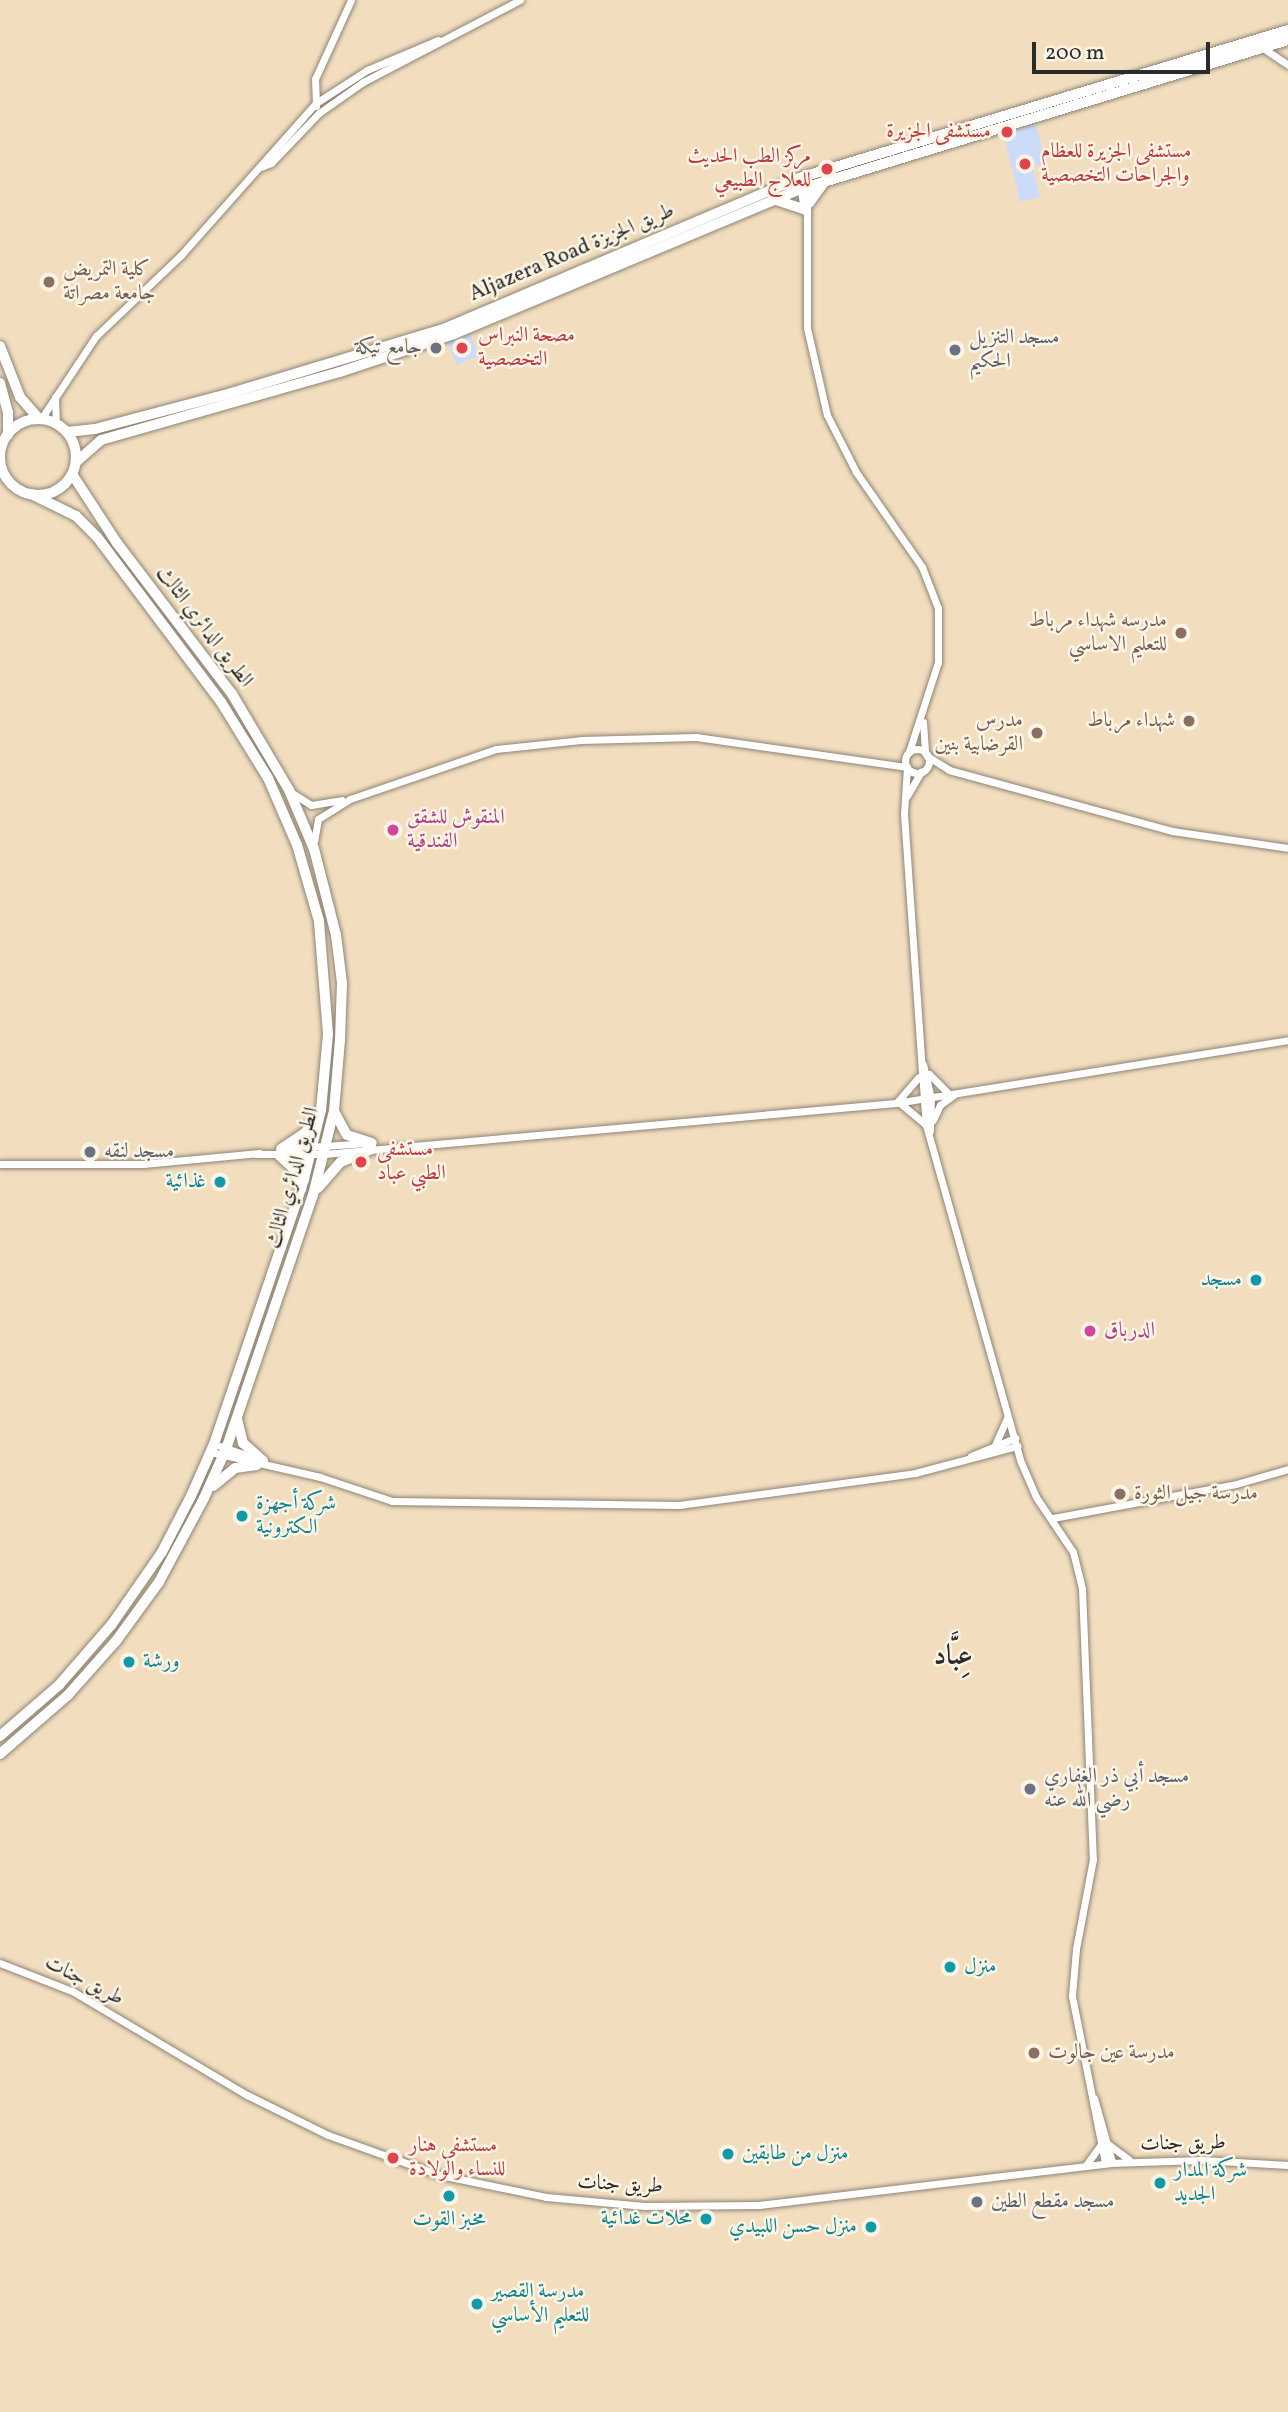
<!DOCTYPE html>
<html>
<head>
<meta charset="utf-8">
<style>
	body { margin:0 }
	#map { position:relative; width:1288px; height:2412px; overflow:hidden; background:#f2debf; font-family:Vollkorn,Amiri,serif }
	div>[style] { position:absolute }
	.built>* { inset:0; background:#ccdbf9; transform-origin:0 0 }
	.roads { filter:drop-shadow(0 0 2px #8e8475) drop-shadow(0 0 2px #8e8475) }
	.minor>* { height:7px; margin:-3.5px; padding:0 3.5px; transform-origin:3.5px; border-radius:3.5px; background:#fff }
	.minor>.ring { margin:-3.5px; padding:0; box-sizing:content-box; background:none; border:7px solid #fff; border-radius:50% }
	.major>* { height:10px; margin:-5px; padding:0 5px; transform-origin:5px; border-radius:5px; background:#fff }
	.major>.ring { margin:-5px; padding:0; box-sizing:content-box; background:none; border:10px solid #fff; border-radius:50% }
	.dots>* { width:19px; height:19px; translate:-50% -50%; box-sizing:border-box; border:4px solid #fcf5e5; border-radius:50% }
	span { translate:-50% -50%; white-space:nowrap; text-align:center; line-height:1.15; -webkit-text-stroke:5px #fcf5e5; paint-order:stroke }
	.health-label { font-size:21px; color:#be3a42 }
	.right { translate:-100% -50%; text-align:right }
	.left { translate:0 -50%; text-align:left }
	.street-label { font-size:21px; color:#2b2b2b }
	.education-label { font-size:21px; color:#785e54 }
	.worship-label { font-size:21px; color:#5b616d }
	.hotel-label { font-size:21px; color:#b23c85 }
	.culture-label { font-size:21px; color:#0d838f }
	.district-label { font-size:28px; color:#2b2b2b; font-weight:700 }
	.scale { position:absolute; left:1032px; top:42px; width:178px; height:32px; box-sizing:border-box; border:4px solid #2b2b2b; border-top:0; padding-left:9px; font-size:21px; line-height:24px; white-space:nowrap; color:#2b2b2b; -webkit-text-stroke:5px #fcf5e5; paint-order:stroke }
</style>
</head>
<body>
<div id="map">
	<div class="built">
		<i style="clip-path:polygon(1036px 124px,1046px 163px,1032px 166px,1040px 197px,1020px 202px,1003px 132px)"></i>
		<i style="left:468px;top:330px;width:28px;height:24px;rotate:67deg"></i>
	</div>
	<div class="roads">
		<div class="minor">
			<i style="left:1263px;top:48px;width:30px;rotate:34deg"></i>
			<i style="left:316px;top:106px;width:27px;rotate:-92deg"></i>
			<i style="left:315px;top:79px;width:87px;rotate:-65.5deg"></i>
			<i style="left:261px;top:167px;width:11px;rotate:-22deg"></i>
			<i style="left:271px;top:163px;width:69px;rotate:-46.2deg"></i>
			<i style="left:319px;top:113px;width:54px;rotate:-35.2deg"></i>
			<i style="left:363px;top:82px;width:177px;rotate:-27.6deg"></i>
			<i style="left:807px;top:176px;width:152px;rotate:90deg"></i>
			<i style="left:807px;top:328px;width:89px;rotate:77.1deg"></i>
			<i style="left:827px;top:415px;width:64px;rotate:63deg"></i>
			<i style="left:856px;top:472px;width:116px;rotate:55.2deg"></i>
			<i style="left:922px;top:567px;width:44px;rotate:68.7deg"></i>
			<i style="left:938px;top:608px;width:54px;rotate:90deg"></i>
			<i style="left:938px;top:662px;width:95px;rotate:107.9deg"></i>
			<i style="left:799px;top:178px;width:33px;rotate:81deg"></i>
			<i style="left:55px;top:397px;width:27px;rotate:88deg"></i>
			<i style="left:41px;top:419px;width:100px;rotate:-56.5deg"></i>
			<i style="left:96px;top:336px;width:117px;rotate:-43.6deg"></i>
			<i style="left:181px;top:255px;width:203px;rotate:-48.4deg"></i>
			<i style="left:316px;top:103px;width:61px;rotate:-32.9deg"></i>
			<i style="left:367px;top:70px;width:77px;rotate:-22.9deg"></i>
			<i style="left:923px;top:722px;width:31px;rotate:86deg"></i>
			<i class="ring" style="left:905px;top:749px;width:17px;height:17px"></i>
			<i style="left:927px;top:756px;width:26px;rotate:32deg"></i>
			<i style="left:949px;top:770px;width:231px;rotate:15.3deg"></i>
			<i style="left:1172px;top:831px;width:117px;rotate:8.3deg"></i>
			<i style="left:907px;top:767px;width:47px;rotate:93.7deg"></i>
			<i style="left:904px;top:814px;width:312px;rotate:86deg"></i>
			<i style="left:926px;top:1125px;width:348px;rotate:74.3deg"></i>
			<i style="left:1020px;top:1460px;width:40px;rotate:66.6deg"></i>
			<i style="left:1036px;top:1497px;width:66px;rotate:56.1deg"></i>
			<i style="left:1073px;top:1552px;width:38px;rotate:76deg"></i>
			<i style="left:1082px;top:1589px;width:270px;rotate:87.7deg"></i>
			<i style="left:1093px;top:1859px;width:92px;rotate:100.7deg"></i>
			<i style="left:1076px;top:1949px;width:47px;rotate:94.9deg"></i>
			<i style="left:1072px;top:1996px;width:170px;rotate:78.8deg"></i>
			<i style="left:292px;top:793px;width:22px;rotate:32deg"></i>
			<i style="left:311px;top:805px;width:31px;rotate:-9deg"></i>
			<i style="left:907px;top:796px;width:28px;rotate:-60deg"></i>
			<i style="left:314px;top:842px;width:23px;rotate:-80deg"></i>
			<i style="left:318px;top:819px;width:38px;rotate:-32deg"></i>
			<i style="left:350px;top:799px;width:154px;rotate:-18.9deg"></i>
			<i style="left:496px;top:749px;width:85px;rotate:-6deg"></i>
			<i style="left:581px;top:740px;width:115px;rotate:-1.5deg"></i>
			<i style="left:696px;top:737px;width:212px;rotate:8.1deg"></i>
			<i style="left:923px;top:1064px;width:35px;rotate:77deg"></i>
			<i style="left:931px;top:1098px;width:33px;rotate:92deg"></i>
			<i style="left:929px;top:1074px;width:30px;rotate:45deg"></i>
			<i style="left:897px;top:1102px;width:33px;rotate:-49deg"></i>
			<i style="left:900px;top:1103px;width:33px;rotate:40deg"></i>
			<i style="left:933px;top:1120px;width:17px;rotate:-65deg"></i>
			<i style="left:940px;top:1105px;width:17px;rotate:-36deg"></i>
			<i style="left:281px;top:1149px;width:86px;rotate:-4deg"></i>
			<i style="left:256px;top:1154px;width:68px"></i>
			<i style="left:324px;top:1154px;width:574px;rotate:-5.1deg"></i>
			<i style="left:896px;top:1103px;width:397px;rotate:-9.1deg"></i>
			<i style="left:0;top:1164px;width:143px"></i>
			<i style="left:143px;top:1164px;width:117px;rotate:-5.4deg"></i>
			<i style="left:214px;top:1444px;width:46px;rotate:18.8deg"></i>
			<i style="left:995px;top:1445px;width:30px;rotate:-66deg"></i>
			<i style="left:211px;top:1452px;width:112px;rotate:12.9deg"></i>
			<i style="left:320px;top:1477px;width:76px;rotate:18.4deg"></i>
			<i style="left:392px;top:1501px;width:287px;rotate:0.8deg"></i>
			<i style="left:679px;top:1505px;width:238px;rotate:-7.7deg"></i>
			<i style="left:915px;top:1473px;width:106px;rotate:-14.8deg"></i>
			<i style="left:971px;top:1456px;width:48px;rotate:-22.2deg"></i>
			<i style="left:1053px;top:1518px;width:186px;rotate:-10.5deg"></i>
			<i style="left:1236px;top:1484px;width:54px;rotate:-16.1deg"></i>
			<i style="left:0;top:1963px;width:79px;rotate:21.4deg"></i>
			<i style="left:74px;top:1992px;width:201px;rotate:30.8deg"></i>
			<i style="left:247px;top:2095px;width:90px;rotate:26.3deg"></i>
			<i style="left:328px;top:2135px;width:119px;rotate:19.7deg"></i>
			<i style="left:440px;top:2175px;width:108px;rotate:11.7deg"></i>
			<i style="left:546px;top:2197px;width:99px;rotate:5.2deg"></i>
			<i style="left:645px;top:2206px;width:114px;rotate:-0.5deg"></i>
			<i style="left:759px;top:2205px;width:353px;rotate:-6.8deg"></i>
			<i style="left:1109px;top:2163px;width:93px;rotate:-1.8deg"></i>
			<i style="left:1202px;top:2160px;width:86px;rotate:3.3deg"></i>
			<i style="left:1094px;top:2098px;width:66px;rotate:74.3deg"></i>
			<i style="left:1108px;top:2144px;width:26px;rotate:37deg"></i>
			<i style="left:1086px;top:2165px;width:26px;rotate:-54deg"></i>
		</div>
		<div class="major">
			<i style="left:773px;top:199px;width:32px;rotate:18deg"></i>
			<i style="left:809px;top:203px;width:24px;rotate:-54deg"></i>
			<i style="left:0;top:346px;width:55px;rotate:68.6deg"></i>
			<i style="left:20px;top:397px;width:28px;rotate:49deg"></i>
			<i style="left:0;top:383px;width:30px;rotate:75deg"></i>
			<i style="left:8px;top:412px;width:23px;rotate:90deg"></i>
			<i class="ring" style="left:0;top:419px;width:66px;height:66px"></i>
			<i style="left:67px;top:432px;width:28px;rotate:-6deg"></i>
			<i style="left:95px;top:429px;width:141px;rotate:-14.8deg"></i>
			<i style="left:231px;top:393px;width:225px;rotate:-16.8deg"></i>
			<i style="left:446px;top:328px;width:384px;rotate:-23deg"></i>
			<i style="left:799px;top:178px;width:511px;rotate:-16.84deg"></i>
			<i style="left:76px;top:462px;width:33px;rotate:-41deg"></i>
			<i style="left:101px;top:440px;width:248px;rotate:-15.9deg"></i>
			<i style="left:340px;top:372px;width:120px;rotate:-18.4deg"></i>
			<i style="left:454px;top:334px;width:376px;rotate:-22.7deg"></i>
			<i style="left:801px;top:189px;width:509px;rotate:-17.01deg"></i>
			<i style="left:334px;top:1111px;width:27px;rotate:62deg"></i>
			<i style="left:347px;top:1135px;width:26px;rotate:18deg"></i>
			<i style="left:281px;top:1149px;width:29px;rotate:-34deg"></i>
			<i style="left:305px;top:1133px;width:20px;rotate:-53deg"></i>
			<i style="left:279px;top:1155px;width:22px;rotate:43deg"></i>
			<i style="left:295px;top:1170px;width:20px;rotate:72deg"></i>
			<i style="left:318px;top:1188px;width:35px;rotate:-49deg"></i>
			<i style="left:341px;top:1162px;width:33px;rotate:-23deg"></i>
			<i style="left:237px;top:1419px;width:25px;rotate:76deg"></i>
			<i style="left:243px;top:1443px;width:27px;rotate:42deg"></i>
			<i style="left:213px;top:1486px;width:28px;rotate:-39deg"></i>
			<i style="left:235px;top:1468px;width:22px;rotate:-8deg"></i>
			<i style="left:0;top:1736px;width:78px;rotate:-40.8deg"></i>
			<i style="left:59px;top:1685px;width:81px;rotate:-49deg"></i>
			<i style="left:112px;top:1624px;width:88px;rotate:-55.2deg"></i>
			<i style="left:162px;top:1552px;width:63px;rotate:-62.6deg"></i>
			<i style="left:191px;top:1496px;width:57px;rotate:-66.1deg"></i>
			<i style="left:214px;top:1444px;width:280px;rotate:-71.2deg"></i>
			<i style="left:304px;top:1179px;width:71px;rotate:-76.2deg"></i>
			<i style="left:321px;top:1110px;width:76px;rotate:-84.7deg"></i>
			<i style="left:328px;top:1034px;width:113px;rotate:-94.6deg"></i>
			<i style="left:319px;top:921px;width:79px;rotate:-106.1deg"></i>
			<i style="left:297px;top:845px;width:73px;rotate:-113.4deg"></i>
			<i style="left:268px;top:778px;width:89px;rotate:-121.7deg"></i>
			<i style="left:221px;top:702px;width:206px;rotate:-126.9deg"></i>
			<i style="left:97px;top:537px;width:30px;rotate:-135deg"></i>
			<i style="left:76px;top:516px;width:50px;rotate:-153.9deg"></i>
			<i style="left:0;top:1754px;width:90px;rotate:-40.9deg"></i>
			<i style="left:68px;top:1695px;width:72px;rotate:-48.4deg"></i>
			<i style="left:116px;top:1641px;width:73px;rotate:-53.9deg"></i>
			<i style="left:159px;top:1582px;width:95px;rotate:-61.8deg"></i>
			<i style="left:204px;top:1498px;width:54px;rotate:-65.8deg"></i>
			<i style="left:226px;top:1449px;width:268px;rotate:-71.1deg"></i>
			<i style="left:313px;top:1195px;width:87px;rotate:-76deg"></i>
			<i style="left:334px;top:1111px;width:71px;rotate:-85.2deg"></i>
			<i style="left:340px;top:1040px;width:57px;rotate:-88deg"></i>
			<i style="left:342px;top:983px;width:48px;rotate:-97.1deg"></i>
			<i style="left:336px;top:935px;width:89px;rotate:-104.3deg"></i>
			<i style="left:314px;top:849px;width:64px;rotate:-113deg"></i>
			<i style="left:289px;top:790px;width:112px;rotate:-120.7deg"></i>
			<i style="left:232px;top:694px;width:190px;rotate:-127.3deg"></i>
			<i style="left:117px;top:543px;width:82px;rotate:-123.1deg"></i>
		</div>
	</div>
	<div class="dots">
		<i style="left:1007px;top:132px;background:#e0444e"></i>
		<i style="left:1025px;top:164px;background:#e0444e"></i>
		<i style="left:827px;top:169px;background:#e0444e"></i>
		<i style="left:49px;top:282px;background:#8d6e63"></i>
		<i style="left:436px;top:348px;background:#6b7280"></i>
		<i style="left:462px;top:348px;background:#e0444e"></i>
		<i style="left:955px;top:350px;background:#6b7280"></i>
		<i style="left:1181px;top:633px;background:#8d6e63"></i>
		<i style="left:1189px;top:721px;background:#8d6e63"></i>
		<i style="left:1037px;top:733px;background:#8d6e63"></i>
		<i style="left:393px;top:830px;background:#d1479c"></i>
		<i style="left:90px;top:1152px;background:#6b7280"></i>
		<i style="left:361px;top:1162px;background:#e0444e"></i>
		<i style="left:220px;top:1182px;background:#0f9aa8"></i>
		<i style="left:1256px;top:1280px;background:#0f9aa8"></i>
		<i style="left:1090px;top:1331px;background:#d1479c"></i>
		<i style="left:1120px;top:1494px;background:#8d6e63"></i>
		<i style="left:242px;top:1516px;background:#0f9aa8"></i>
		<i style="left:129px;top:1662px;background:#0f9aa8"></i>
		<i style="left:1030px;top:1789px;background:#6b7280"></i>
		<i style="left:950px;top:1967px;background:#0f9aa8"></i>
		<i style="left:1034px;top:2053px;background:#8d6e63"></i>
		<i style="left:728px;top:2154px;background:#0f9aa8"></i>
		<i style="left:393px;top:2158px;background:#e0444e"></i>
		<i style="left:1160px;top:2183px;background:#0f9aa8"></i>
		<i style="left:449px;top:2196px;background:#0f9aa8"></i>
		<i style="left:977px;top:2202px;background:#6b7280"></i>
		<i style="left:706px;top:2219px;background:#0f9aa8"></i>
		<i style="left:871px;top:2227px;background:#0f9aa8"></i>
		<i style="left:477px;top:2304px;background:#0f9aa8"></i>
	</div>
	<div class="health-label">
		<span class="right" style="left:991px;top:132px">مستشفى الجزيرة</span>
		<span class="left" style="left:1041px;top:164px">مستشفى الجزيرة للعظام<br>والجراحات التخصصية</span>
		<span class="right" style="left:811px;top:169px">مركز الطب الحديث<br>للعلاج الطبيعي</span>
		<span class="left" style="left:478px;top:348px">مصحة النبراس<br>التخصصية</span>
		<span class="left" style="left:377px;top:1162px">مستشفى<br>الطبي عباد</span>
		<span class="left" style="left:409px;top:2158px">مستشفى هنار<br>للنساء والولادة</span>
	</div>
	<div class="street-label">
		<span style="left:572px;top:253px;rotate:-23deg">Aljazera Road طريق الجزيزة</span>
		<span style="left:204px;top:627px;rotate:53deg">الطريق الدائري الثالث</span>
		<span style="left:293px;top:1178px;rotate:-74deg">الطريق الدائري الثالث</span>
		<span style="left:84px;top:1981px;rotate:27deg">طريق جنات</span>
		<span style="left:1183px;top:2144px;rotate:-1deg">طريق جنات</span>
		<span style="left:620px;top:2185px;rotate:3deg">طريق جنات</span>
	</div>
	<div class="education-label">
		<span class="left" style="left:63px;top:282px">كلية التمريض<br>جامعة مصراتة</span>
		<span class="right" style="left:1167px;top:633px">مدرسه شهداء مرباط<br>للتعليم الاساسي</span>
		<span class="right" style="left:1023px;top:733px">مدرس<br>القرضابية بنين</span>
		<span class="right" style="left:1175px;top:721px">شهداء مرباط</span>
		<span class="left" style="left:1134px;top:1494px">مدرسة جيل الثورة</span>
		<span class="left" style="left:1048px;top:2053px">مدرسة عين جالوت</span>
	</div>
	<div class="worship-label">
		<span class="left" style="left:969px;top:350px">مسجد التنزيل<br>الحكيم</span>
		<span class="right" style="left:422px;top:348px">جامع تيكة</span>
		<span class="left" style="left:104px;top:1152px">مسجد لنقه</span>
		<span class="left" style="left:1044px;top:1789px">مسجد أبي ذر الغفاري<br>رضي الله عنه</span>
		<span class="left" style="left:991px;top:2202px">مسجد مقطع الطين</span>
	</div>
	<div class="hotel-label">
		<span class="left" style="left:407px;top:830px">المنقوش للشقق<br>الفندقية</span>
		<span class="left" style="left:1104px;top:1331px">الدرباق</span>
	</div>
	<div class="culture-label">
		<span class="right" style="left:206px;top:1182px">غذائية</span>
		<span class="right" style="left:1242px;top:1280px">مسجد</span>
		<span class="left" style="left:256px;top:1516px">شركة أجهزة<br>الكترونية</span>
		<span class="left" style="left:143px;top:1662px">ورشة</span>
		<span class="left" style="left:964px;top:1967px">منزل</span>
		<span class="left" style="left:742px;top:2154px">منزل من طابقين</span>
		<span class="left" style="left:1174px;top:2183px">شركة المدار<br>الجديد</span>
		<span class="right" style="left:692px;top:2219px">محلات غدائية</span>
		<span style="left:449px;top:2220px">مخبز القوت</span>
		<span class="right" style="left:857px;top:2227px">منزل حسن اللبيدي</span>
		<span class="left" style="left:491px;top:2304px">مدرسة القصير<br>للتعليم الأساسي</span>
	</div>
	<div class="district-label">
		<span style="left:953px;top:1657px">عِبَّاد</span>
	</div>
	<div class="scale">200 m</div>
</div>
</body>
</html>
